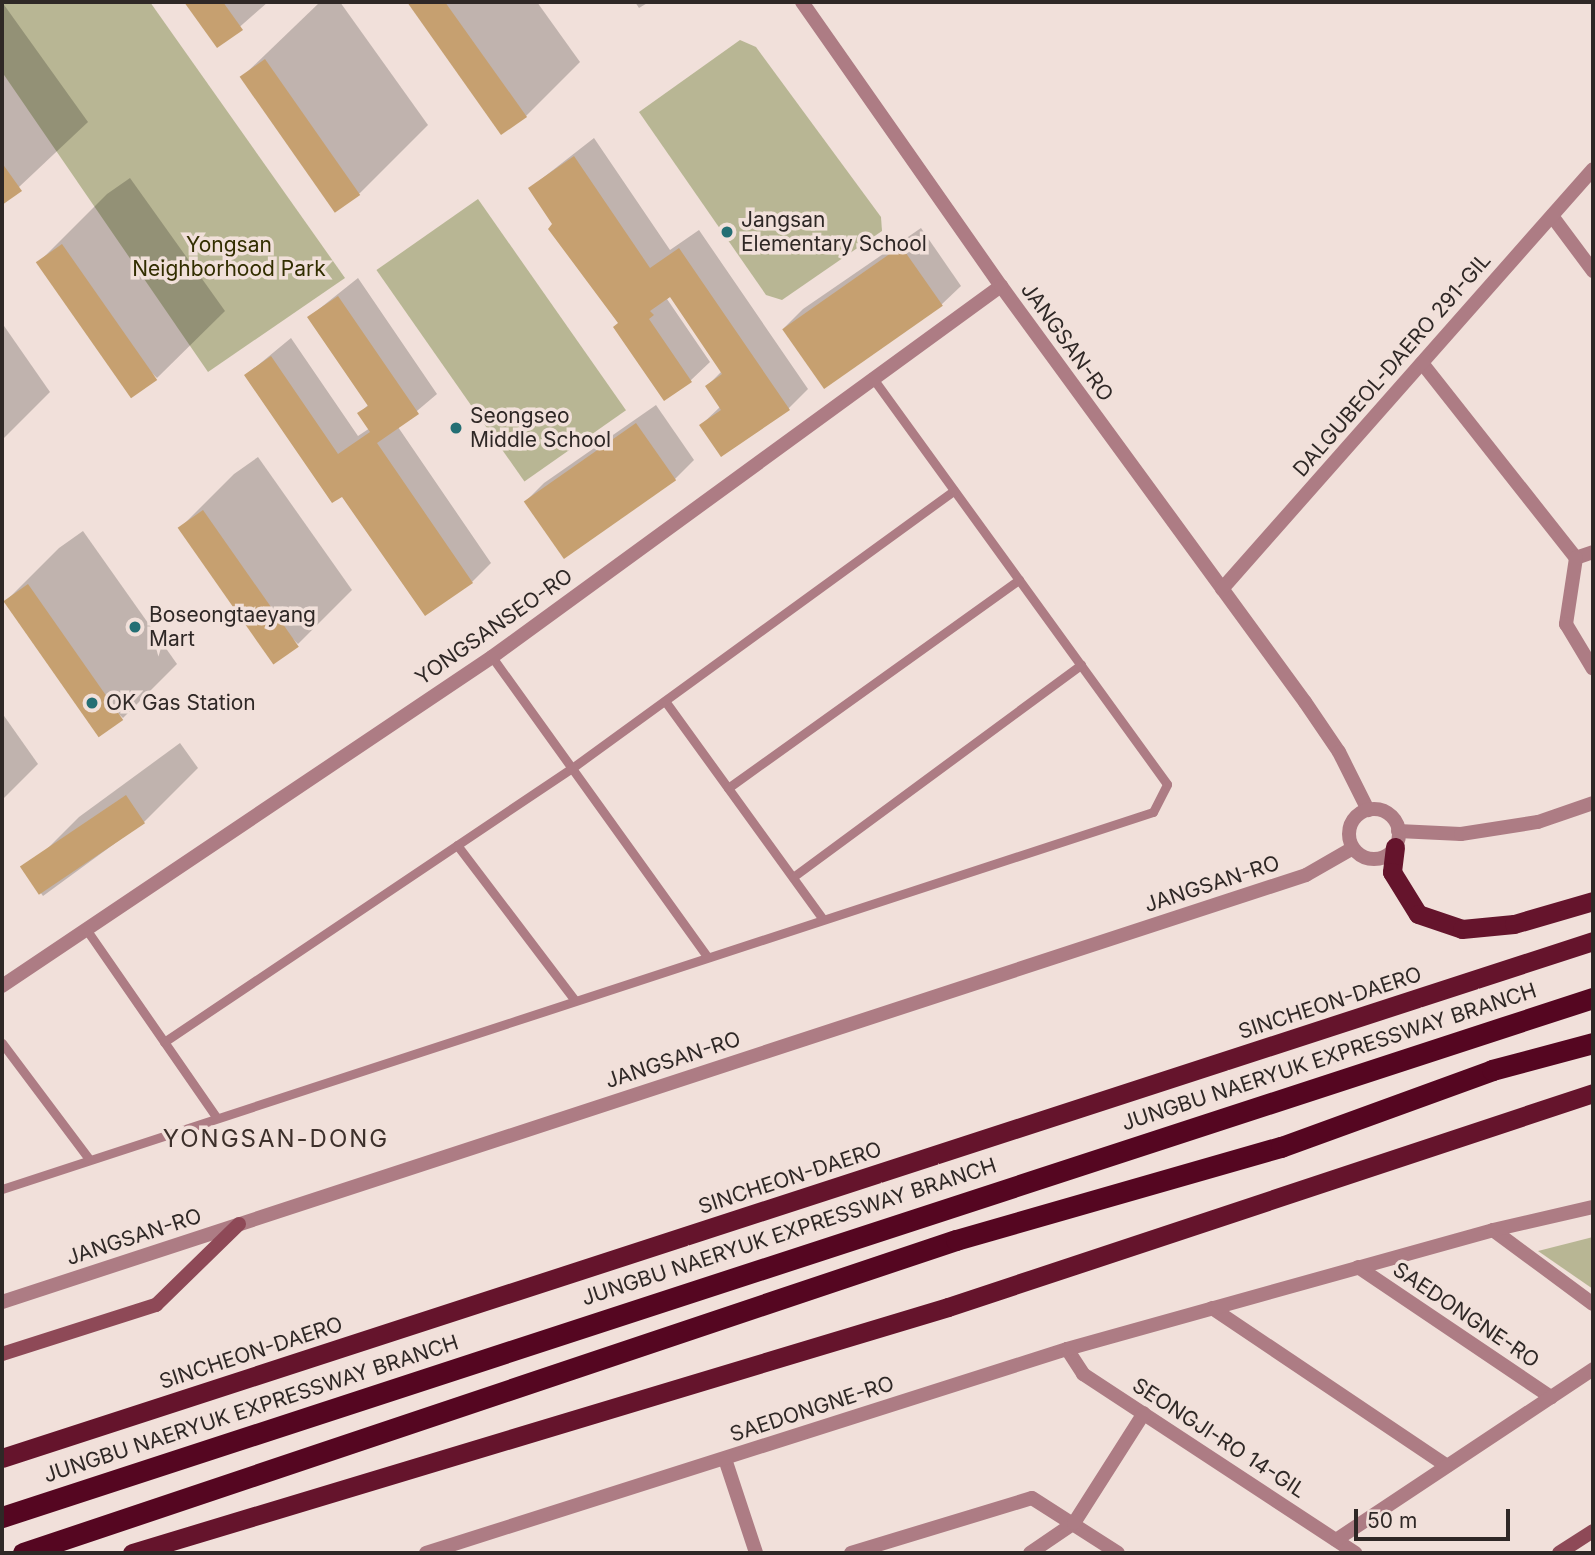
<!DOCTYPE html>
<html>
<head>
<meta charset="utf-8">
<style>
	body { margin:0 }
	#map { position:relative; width:1595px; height:1555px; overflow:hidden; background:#f1e0da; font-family:Inter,sans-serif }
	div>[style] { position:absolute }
	.green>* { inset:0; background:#b8b694; transform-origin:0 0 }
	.shadow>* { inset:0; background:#0003 }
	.building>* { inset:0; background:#c6a070; transform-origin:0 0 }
	.service>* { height:9px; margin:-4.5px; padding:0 4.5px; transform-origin:4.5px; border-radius:4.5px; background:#ad7c84 }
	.minor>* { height:14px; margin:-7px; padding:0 7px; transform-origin:7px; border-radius:7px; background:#ad7c84 }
	.tertiary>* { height:14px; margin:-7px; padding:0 7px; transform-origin:7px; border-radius:7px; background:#ad7c84 }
	.tertiary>.ring { margin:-7px; padding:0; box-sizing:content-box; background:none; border:14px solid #ad7c84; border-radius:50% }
	.secondary>* { height:14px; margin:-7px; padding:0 7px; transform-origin:7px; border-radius:7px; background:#8e4957 }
	.trunk>* { height:19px; margin:-9.5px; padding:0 9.5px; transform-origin:9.5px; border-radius:9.5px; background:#65142c }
	.motorway>* { height:21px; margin:-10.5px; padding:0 10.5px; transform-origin:10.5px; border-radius:10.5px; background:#550621 }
	.dots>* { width:19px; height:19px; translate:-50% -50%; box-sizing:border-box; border:4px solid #f1e0da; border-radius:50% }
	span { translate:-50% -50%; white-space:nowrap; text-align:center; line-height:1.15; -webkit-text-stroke:7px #f1e0da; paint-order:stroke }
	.poi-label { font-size:21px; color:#2f2826 }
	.left { translate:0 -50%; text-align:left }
	.park-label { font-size:21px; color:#322e00 }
	.street-label { font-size:21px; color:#2f2826 }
	.quarter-label { font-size:24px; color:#3d302b; letter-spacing:2px }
	.frame { position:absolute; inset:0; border:4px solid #2f2826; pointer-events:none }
	.scale { position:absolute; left:1354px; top:1509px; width:156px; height:32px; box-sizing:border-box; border:4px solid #2f2826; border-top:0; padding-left:9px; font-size:21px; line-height:24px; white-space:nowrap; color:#2f2826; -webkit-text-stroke:5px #f1e0da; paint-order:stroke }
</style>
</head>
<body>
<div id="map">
	<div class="green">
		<i style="clip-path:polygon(2px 2px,150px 2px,345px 278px,208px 372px,2px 72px)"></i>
		<i style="clip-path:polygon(740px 40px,756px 47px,881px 217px,882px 231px,782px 300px,766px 295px,639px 112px)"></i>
		<i style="left:478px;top:199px;width:258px;height:124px;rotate:55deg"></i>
		<i style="clip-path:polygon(1593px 1237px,1593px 1289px,1538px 1251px)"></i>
	</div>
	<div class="shadow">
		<i style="clip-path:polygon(2px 2px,88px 122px,2px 203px)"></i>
		<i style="clip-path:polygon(187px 2px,268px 2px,218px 46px)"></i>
		<i style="clip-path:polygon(320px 2px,340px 2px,428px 125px,360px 193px,336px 210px,242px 77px)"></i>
		<i style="clip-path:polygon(409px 2px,537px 2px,580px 62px,526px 116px,502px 133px)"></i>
		<i style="clip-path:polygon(635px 2px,649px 2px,639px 8px)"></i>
		<i style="clip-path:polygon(594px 138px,670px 250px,699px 230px,808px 389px,789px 408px,721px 455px,701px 425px,721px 406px,707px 386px,722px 371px,671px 296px,667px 299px,710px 362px,690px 381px,620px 322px,530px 188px)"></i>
		<i style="clip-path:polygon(130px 178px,225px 311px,157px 378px,39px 262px,107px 194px)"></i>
		<i style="clip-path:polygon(921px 228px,961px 286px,941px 305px,784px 328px,803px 309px)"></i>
		<i style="clip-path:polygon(358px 278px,437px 394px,398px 427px,491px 563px,472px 582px,343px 494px,246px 375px,291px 338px,358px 436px,370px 428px,360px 413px,369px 404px,309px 317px)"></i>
		<i style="clip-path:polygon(2px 323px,50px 392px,2px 440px)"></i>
		<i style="clip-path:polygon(656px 405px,694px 460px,675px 479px,525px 502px,544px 483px)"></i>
		<i style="clip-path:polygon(258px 457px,352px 590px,298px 644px,180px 528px,234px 474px)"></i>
		<i style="clip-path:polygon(83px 531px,177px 664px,123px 718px,5px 602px,59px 548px)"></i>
		<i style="clip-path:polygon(2px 713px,38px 764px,2px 800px)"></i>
		<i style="clip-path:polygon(180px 743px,198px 768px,144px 822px,43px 896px,25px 871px,79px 817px)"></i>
	</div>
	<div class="building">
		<i style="clip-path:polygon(184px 2px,223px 2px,243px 30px,217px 48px)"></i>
		<i style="clip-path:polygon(407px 2px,445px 2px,527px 117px,501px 135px)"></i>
		<i style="left:265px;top:59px;width:166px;height:31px;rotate:55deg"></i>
		<i style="clip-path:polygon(574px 156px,650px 268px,679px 248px,790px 410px,721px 457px,699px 425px,721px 410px,705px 386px,722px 374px,670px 297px,650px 311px,654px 315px,649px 319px,692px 382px,664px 401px,613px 327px,618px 323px,548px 229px,552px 224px,528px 188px)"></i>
		<i style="clip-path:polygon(2px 163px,22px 191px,2px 205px)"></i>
		<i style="left:62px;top:244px;width:166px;height:32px;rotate:55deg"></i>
		<i style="left:901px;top:246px;width:73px;height:145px;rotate:55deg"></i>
		<i style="clip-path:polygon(338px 296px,419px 414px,377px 443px,473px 583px,425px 616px,342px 497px,332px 503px,244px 375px,271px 356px,338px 454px,370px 432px,357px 413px,368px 406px,307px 317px)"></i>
		<i style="left:636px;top:423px;width:70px;height:137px;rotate:55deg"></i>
		<i style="left:203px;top:510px;width:167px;height:31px;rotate:55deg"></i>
		<i style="left:28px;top:584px;width:166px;height:30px;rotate:55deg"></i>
		<i style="left:126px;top:795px;width:34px;height:128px;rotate:56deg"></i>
	</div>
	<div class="service">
		<i style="left:492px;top:657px;width:367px;rotate:54.3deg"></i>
		<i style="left:665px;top:701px;width:268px;rotate:54.1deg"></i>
		<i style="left:728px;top:788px;width:358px;rotate:-35.6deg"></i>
		<i style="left:457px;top:845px;width:193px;rotate:52.8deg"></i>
		<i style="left:793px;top:877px;width:358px;rotate:-36.4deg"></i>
		<i style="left:86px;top:929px;width:229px;rotate:55.3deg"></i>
		<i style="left:164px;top:1042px;width:491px;rotate:-33.9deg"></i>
		<i style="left:572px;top:768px;width:472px;rotate:-36deg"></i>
		<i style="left:2px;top:1043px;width:145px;rotate:53.1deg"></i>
		<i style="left:2px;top:1189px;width:1211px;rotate:-18.14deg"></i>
		<i style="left:1153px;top:812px;width:31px;rotate:-63deg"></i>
		<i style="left:1167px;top:784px;width:503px;rotate:-125.94deg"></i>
	</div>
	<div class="minor">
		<i style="left:1552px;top:216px;width:69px;rotate:53.3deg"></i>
		<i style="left:1422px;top:363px;width:248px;rotate:51.7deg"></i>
		<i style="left:1593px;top:552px;width:18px;rotate:161deg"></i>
		<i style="left:1576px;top:558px;width:67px;rotate:98.6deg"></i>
		<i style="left:1566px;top:624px;width:52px;rotate:59deg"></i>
		<i style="left:1398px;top:831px;width:63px;rotate:2.7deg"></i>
		<i style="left:1461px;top:834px;width:78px;rotate:-8.9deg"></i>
		<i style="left:1538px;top:822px;width:58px;rotate:-19.1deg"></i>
		<i style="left:2px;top:986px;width:590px;rotate:-33.88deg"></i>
		<i style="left:492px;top:657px;width:630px;rotate:-36.09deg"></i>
		<i style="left:1493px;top:1230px;width:124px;rotate:36.5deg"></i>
		<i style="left:1358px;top:1267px;width:233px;rotate:34deg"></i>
		<i style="left:1212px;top:1308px;width:283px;rotate:33.9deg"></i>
		<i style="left:1067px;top:1349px;width:30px;rotate:57deg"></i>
		<i style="left:1083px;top:1374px;width:326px;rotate:33.3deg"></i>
		<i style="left:725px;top:1459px;width:99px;rotate:71.7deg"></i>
		<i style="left:1336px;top:1540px;width:309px;rotate:-33.6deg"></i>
		<i style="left:851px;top:1553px;width:189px;rotate:-16.9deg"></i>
		<i style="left:1032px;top:1498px;width:102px;rotate:32.6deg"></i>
		<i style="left:1030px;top:1553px;width:53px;rotate:-34.3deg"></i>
		<i style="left:1074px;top:1523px;width:130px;rotate:-57.5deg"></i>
	</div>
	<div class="tertiary">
		<i style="left:802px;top:2px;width:347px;rotate:55deg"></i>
		<i style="left:1001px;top:286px;width:515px;rotate:53.84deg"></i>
		<i style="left:1305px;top:702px;width:60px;rotate:55.8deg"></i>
		<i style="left:1339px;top:752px;width:65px;rotate:63.4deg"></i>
		<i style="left:1222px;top:589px;width:560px;rotate:-48.54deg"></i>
		<i class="ring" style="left:1349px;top:809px;width:36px;height:36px"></i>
		<i style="left:2px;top:1302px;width:1372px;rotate:-18.13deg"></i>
		<i style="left:1306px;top:875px;width:54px;rotate:-29.9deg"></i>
		<i style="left:426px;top:1553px;width:673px;rotate:-17.65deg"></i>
		<i style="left:1067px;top:1349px;width:442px;rotate:-15.6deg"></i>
		<i style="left:1493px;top:1230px;width:103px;rotate:-13deg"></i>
	</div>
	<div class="secondary">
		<i style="left:2px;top:1354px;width:162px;rotate:-17.7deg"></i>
		<i style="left:156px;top:1305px;width:116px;rotate:-44.3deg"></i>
		<i style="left:1559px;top:1553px;width:40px;rotate:-32.9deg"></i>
	</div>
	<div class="trunk">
		<i style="left:1395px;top:847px;width:25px;rotate:97deg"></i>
		<i style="left:1392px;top:872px;width:49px;rotate:58.2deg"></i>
		<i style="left:1418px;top:914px;width:46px;rotate:18.8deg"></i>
		<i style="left:1462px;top:929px;width:52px;rotate:-5.5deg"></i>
		<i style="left:1514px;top:924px;width:82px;rotate:-16.2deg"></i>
		<i style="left:2px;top:1458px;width:1673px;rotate:-18deg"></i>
		<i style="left:132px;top:1553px;width:852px;rotate:-16.78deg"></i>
		<i style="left:948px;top:1307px;width:680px;rotate:-18.35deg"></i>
	</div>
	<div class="motorway">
		<i style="left:2px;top:1517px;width:1674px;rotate:-18.07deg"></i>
		<i style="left:23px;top:1553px;width:984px;rotate:-18.55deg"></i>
		<i style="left:956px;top:1240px;width:338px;rotate:-16deg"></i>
		<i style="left:1281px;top:1147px;width:225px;rotate:-20deg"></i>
		<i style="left:1492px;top:1070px;width:105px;rotate:-15deg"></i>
	</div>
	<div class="dots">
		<i style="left:727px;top:232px;background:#246f74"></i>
		<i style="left:456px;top:428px;background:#246f74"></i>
		<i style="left:135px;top:627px;background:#246f74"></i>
		<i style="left:92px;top:703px;background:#246f74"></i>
	</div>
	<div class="poi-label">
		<span class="left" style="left:741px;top:232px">Jangsan<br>Elementary School</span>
		<span class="left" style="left:470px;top:428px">Seongseo<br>Middle School</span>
		<span class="left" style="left:149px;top:627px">Boseongtaeyang<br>Mart</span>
		<span class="left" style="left:106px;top:703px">OK Gas Station</span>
	</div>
	<div class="park-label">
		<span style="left:229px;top:257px">Yongsan<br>Neighborhood Park</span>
	</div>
	<div class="street-label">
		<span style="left:1067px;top:342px;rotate:54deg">JANGSAN-RO</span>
		<span style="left:1392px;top:365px;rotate:-49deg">DALGUBEOL-DAERO 291-GIL</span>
		<span style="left:494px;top:627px;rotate:-35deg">YONGSANSEO-RO</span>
		<span style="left:1212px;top:884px;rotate:-18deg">JANGSAN-RO</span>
		<span style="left:1330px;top:1003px;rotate:-18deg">SINCHEON-DAERO</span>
		<span style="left:1329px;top:1057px;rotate:-18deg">JUNGBU NAERYUK EXPRESSWAY BRANCH</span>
		<span style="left:673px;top:1060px;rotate:-18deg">JANGSAN-RO</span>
		<span style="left:790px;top:1178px;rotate:-18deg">SINCHEON-DAERO</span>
		<span style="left:789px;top:1232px;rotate:-18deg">JUNGBU NAERYUK EXPRESSWAY BRANCH</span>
		<span style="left:134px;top:1237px;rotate:-18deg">JANGSAN-RO</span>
		<span style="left:1466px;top:1315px;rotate:34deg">SAEDONGNE-RO</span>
		<span style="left:251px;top:1353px;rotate:-18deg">SINCHEON-DAERO</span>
		<span style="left:251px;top:1409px;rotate:-18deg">JUNGBU NAERYUK EXPRESSWAY BRANCH</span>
		<span style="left:812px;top:1409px;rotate:-18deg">SAEDONGNE-RO</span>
		<span style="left:1219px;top:1438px;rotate:33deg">SEONGJI-RO 14-GIL</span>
	</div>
	<div class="quarter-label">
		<span style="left:276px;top:1139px">YONGSAN-DONG</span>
	</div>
	<div class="frame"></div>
	<div class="scale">50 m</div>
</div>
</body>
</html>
